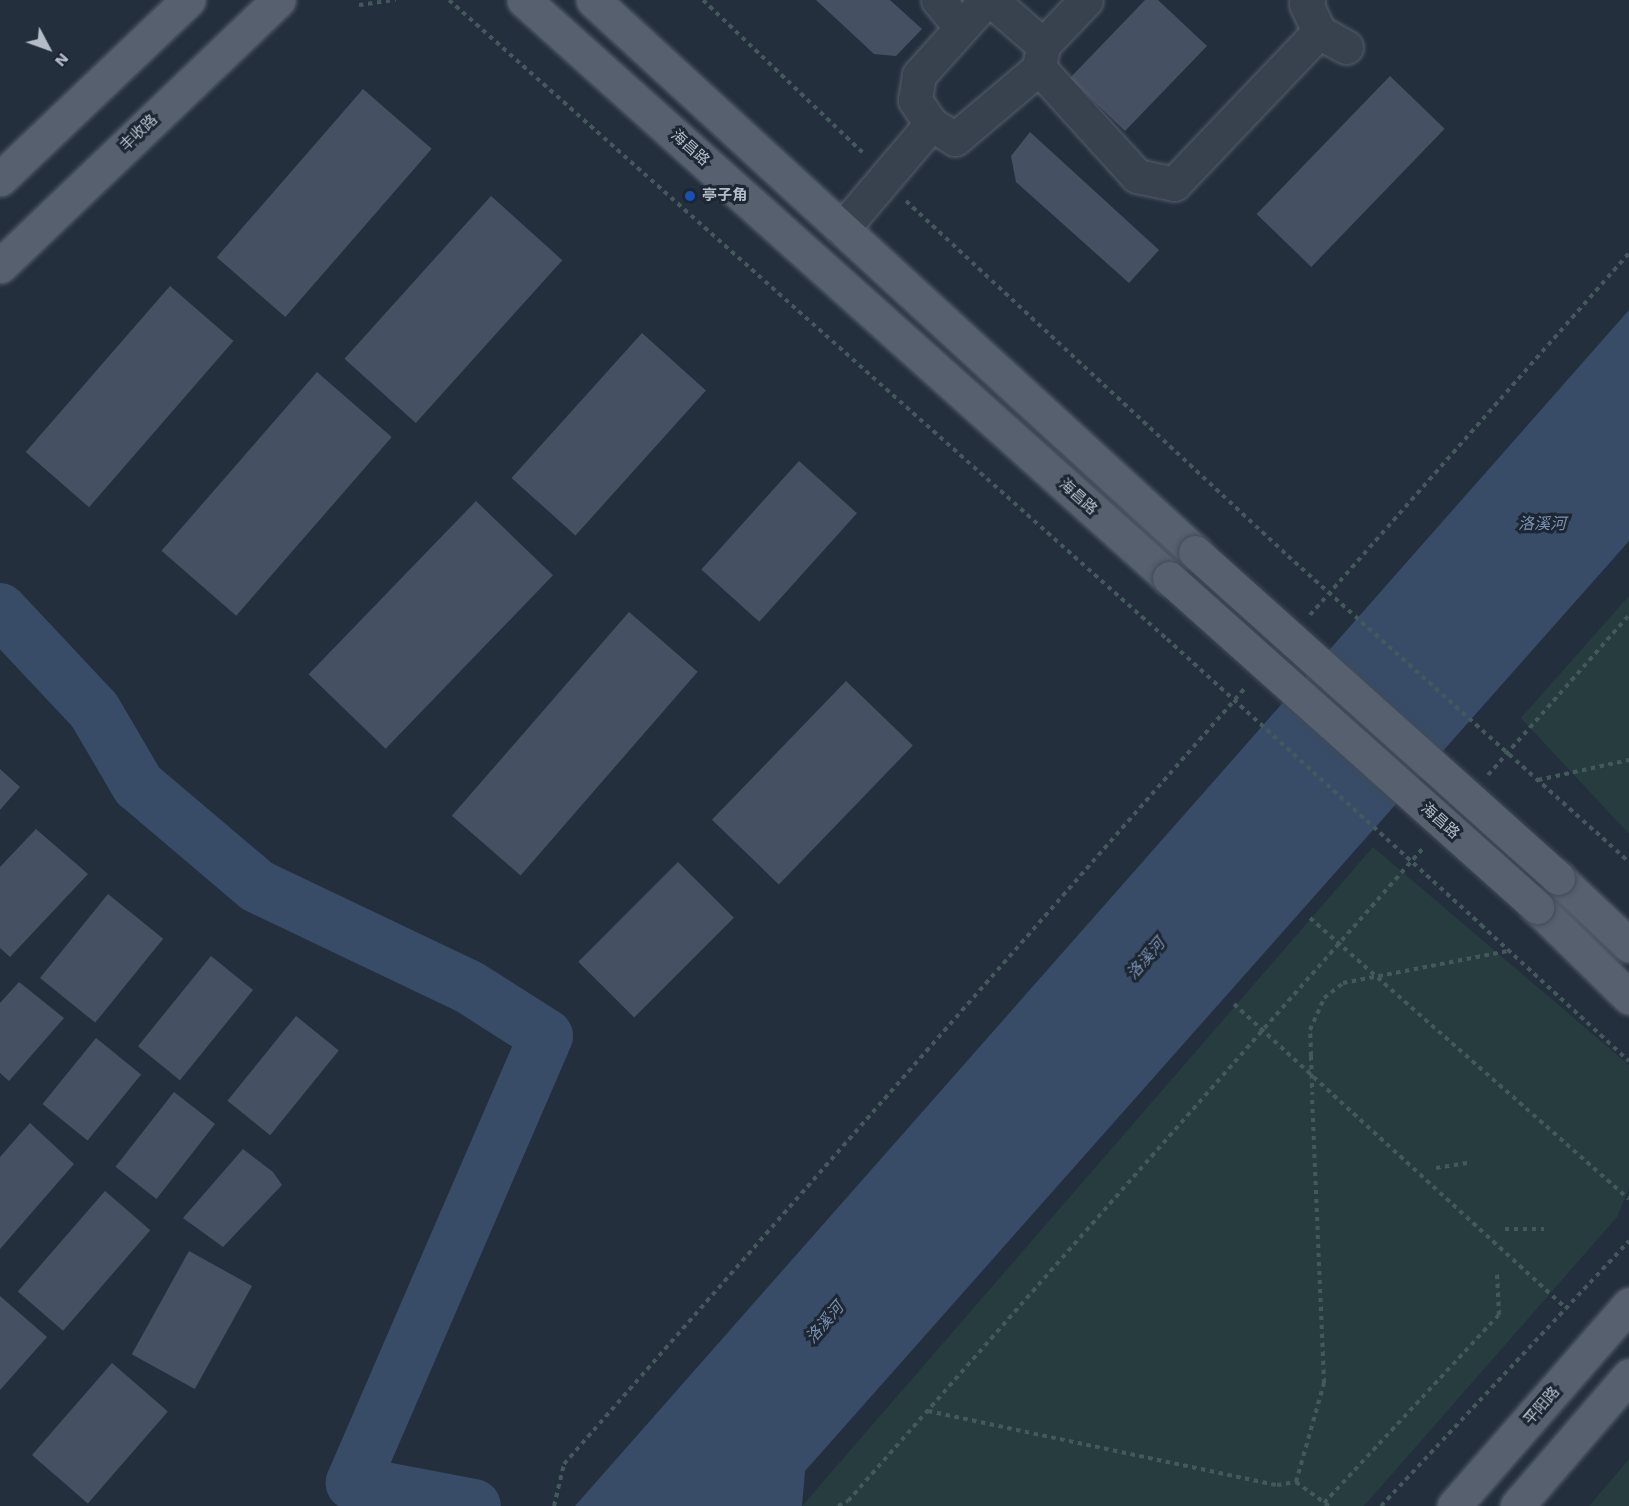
<!DOCTYPE html>
<html>
<head>
<meta charset="utf-8">
<style>
	body { margin:0 }
	#map { position:relative; width:1629px; height:1506px; overflow:hidden; background:#242f3e; font-family:"Work Sans","Noto Sans SC",sans-serif }
	div>[style] { position:absolute }
	.green>* { inset:0; background:#263c3f }
	.water>* { inset:0; background:#394c67 }
	.river>* { height:54px; margin:-27px; padding:0 27px; transform-origin:27px; border-radius:27px; background:#394c67 }
	.building>* { inset:0; background:#455162; transform-origin:0 0 }
	.path>* { height:4px; margin-top:-2px; transform-origin:0; background:repeating-linear-gradient(90deg,#44595c 0 4.5px,transparent 0 9px) }
	.roads { filter:drop-shadow(0 0 2px #565f6c) drop-shadow(0 0 2px #565f6c) }
	.minor>* { height:33px; margin:-16.5px; padding:0 16.5px; transform-origin:16.5px; border-radius:16.5px; background:#38414e }
	.major>* { height:33px; margin:-16.5px; padding:0 16.5px; transform-origin:16.5px; border-radius:16.5px; background:#56606e }
	.path-bridge>* { height:4px; margin-top:-2px; transform-origin:0; background:repeating-linear-gradient(90deg,#44595c 0 4.5px,transparent 0 9px) }
	.bridges { filter:drop-shadow(0 0 2px #414a57) drop-shadow(0 0 2px #414a57) }
	.major-bridge>* { height:33px; margin:-16.5px; padding:0 16.5px; transform-origin:16.5px; border-radius:16.5px; background:#56606e }
	.dots>* { width:16px; height:16px; translate:-50% -50%; box-sizing:border-box; border:3px solid #1d2633; border-radius:50% }
	span { translate:-50% -50%; white-space:nowrap; text-align:center; line-height:1.15; -webkit-text-stroke:6px #1d2633; paint-order:stroke }
	.street-label { font-size:15px; color:#b4bcc9 }
	.poi-label { font-size:15px; color:#b4bcc9; font-weight:700 }
	.left { translate:0 -50%; text-align:left }
	.water-label { font-size:16px; color:#7c92b1; font-style:italic }
	.north { position:absolute; left:18px; top:18px; width:60px; height:60px; -webkit-text-stroke:4px #1d2633; paint-order:stroke; rotate:131deg; font-size:16px; font-weight:700; line-height:24px; text-align:center; color:#b4bcc9 }
	.north::after { content:''; display:block; margin:auto; width:21px; height:27px; background:#b4bcc9; clip-path:polygon(50% 0,100% 100%,50% 72%,0 100%) }
</style>
</head>
<body>
<div id="map">
	<div class="green">
		<i style="clip-path:polygon(1629px 596px,1629px 834px,1521px 718px)"></i>
		<i style="clip-path:polygon(1373px 847px,1629px 1065px,1629px 1188px,1617px 1217px,1364px 1506px,802px 1506px)"></i>
		<i style="clip-path:polygon(1629px 1459px,1629px 1506px,1589px 1506px)"></i>
	</div>
	<div class="water">
		<i style="clip-path:polygon(1629px 310px,1629px 541px,805px 1471px,802px 1506px,575px 1506px)"></i>
	</div>
	<div class="river">
		<i style="left:0;top:610px;width:137px;rotate:46.8deg"></i>
		<i style="left:94px;top:710px;width:87px;rotate:59.6deg"></i>
		<i style="left:138px;top:785px;width:156px;rotate:40.3deg"></i>
		<i style="left:257px;top:886px;width:235px;rotate:25.5deg"></i>
		<i style="left:469px;top:987px;width:91px;rotate:32.5deg"></i>
		<i style="left:546px;top:1036px;width:487px;rotate:113.4deg"></i>
		<i style="left:353px;top:1483px;width:123px;rotate:10.8deg"></i>
	</div>
	<div class="building">
		<i style="clip-path:polygon(816px 0,890px 0,922px 29px,896px 56px,874px 54px)"></i>
		<i style="clip-path:polygon(1145px 0,1158px 0,1207px 46px,1125px 131px,1070px 78px)"></i>
		<i style="left:1390px;top:76px;width:76px;height:192px;rotate:44deg"></i>
		<i style="left:363px;top:89px;width:91px;height:223px;rotate:41deg"></i>
		<i style="clip-path:polygon(1030px 132px,1159px 250px,1129px 283px,1016px 182px,1011px 156px)"></i>
		<i style="left:491px;top:196px;width:96px;height:219px;rotate:42deg"></i>
		<i style="left:170px;top:286px;width:84px;height:220px;rotate:41deg"></i>
		<i style="left:642px;top:333px;width:86px;height:195px;rotate:42deg"></i>
		<i style="left:317px;top:372px;width:99px;height:237px;rotate:41deg"></i>
		<i style="left:799px;top:461px;width:78px;height:146px;rotate:42deg"></i>
		<i style="left:476px;top:501px;width:107px;height:241px;rotate:44deg"></i>
		<i style="left:629px;top:612px;width:91px;height:270px;rotate:41deg"></i>
		<i style="left:846px;top:681px;width:93px;height:193px;rotate:44deg"></i>
		<i style="clip-path:polygon(0 769px,20px 787px,0 810px)"></i>
		<i style="clip-path:polygon(36px 829px,88px 874px,10px 957px,0 948px,0 867px)"></i>
		<i style="left:678px;top:862px;width:79px;height:141px;rotate:45deg"></i>
		<i style="left:108px;top:894px;width:71px;height:108px;rotate:39deg"></i>
		<i style="left:211px;top:956px;width:54px;height:116px;rotate:39deg"></i>
		<i style="clip-path:polygon(19px 982px,64px 1018px,9px 1081px,0 1073px,0 1003px)"></i>
		<i style="left:296px;top:1016px;width:55px;height:109px;rotate:39deg"></i>
		<i style="left:96px;top:1038px;width:58px;height:85px;rotate:39deg"></i>
		<i style="left:174px;top:1092px;width:52px;height:95px;rotate:38deg"></i>
		<i style="clip-path:polygon(30px 1123px,74px 1164px,0 1249px,0 1157px)"></i>
		<i style="clip-path:polygon(243px 1149px,273px 1172px,282px 1185px,223px 1247px,183px 1218px)"></i>
		<i style="left:105px;top:1191px;width:60px;height:133px;rotate:41deg"></i>
		<i style="left:189px;top:1251px;width:72px;height:118px;rotate:29deg"></i>
		<i style="clip-path:polygon(0 1296px,47px 1337px,0 1390px)"></i>
		<i style="left:112px;top:1363px;width:74px;height:122px;rotate:41deg"></i>
	</div>
	<div class="path">
		<i style="left:449px;top:0;width:961px;rotate:41.67deg"></i>
		<i style="left:703px;top:0;width:224px;rotate:43.7deg"></i>
		<i style="left:359px;top:5px;width:37px;rotate:-8deg"></i>
		<i style="left:906px;top:201px;width:521px;rotate:42.9deg"></i>
		<i style="left:1310px;top:615px;width:482px;rotate:-48.6deg"></i>
		<i style="left:1488px;top:775px;width:213px;rotate:-48.6deg"></i>
		<i style="left:1538px;top:780px;width:93px;rotate:-12.4deg"></i>
		<i style="left:1596px;top:832px;width:45px;rotate:42.3deg"></i>
		<i style="left:1310px;top:918px;width:425px;rotate:41.4deg"></i>
		<i style="left:1481px;top:925px;width:201px;rotate:42.6deg"></i>
		<i style="left:1234px;top:1004px;width:450px;rotate:42.5deg"></i>
		<i style="left:1311px;top:1056px;width:26px;rotate:-92deg"></i>
		<i style="left:1310px;top:1030px;width:35px;rotate:-66deg"></i>
		<i style="left:1324px;top:998px;width:24px;rotate:-38deg"></i>
		<i style="left:1343px;top:983px;width:168px;rotate:-11deg"></i>
		<i style="left:1436px;top:1168px;width:33px;rotate:-9deg"></i>
		<i style="left:1505px;top:1229px;width:39px"></i>
		<i style="left:928px;top:1411px;width:357px;rotate:12deg"></i>
		<i style="left:1277px;top:1485px;width:19px;rotate:-9deg"></i>
		<i style="left:1296px;top:1482px;width:41px;rotate:36deg"></i>
		<i style="left:1296px;top:1482px;width:103px;rotate:-74.2deg"></i>
		<i style="left:1324px;top:1383px;width:289px;rotate:-92.4deg"></i>
		<i style="left:1324px;top:1503px;width:257px;rotate:-47.1deg"></i>
		<i style="left:1499px;top:1315px;width:41px;rotate:-92.8deg"></i>
		<i style="left:554px;top:1506px;width:43px;rotate:-76.6deg"></i>
		<i style="left:564px;top:1464px;width:1032px;rotate:-48.73deg"></i>
		<i style="left:838px;top:1506px;width:11px;rotate:-27deg"></i>
		<i style="left:848px;top:1501px;width:870px;rotate:-48.63deg"></i>
		<i style="left:1381px;top:1506px;width:363px;rotate:-46.9deg"></i>
	</div>
	<div class="roads">
		<div class="minor">
			<i style="left:938px;top:0;width:35px;rotate:50deg"></i>
			<i style="left:991px;top:0;width:69px;rotate:40.9deg"></i>
			<i style="left:1043px;top:45px;width:23px;rotate:100deg"></i>
			<i style="left:1308px;top:0;width:4px;rotate:117deg"></i>
			<i style="left:1306px;top:4px;width:31px;rotate:65deg"></i>
			<i style="left:1319px;top:32px;width:31px;rotate:29deg"></i>
			<i style="left:1043px;top:45px;width:62px;rotate:-46.3deg"></i>
			<i style="left:931px;top:124px;width:29px;rotate:-124deg"></i>
			<i style="left:915px;top:100px;width:25px;rotate:-81deg"></i>
			<i style="left:919px;top:75px;width:101px;rotate:-48.2deg"></i>
			<i style="left:842px;top:229px;width:138px;rotate:-49.7deg"></i>
			<i style="left:931px;top:124px;width:28px;rotate:32deg"></i>
			<i style="left:955px;top:139px;width:110px;rotate:-40.2deg"></i>
			<i style="left:1039px;top:68px;width:146px;rotate:47.8deg"></i>
			<i style="left:1137px;top:176px;width:38px;rotate:12deg"></i>
			<i style="left:1174px;top:184px;width:210px;rotate:-46.4deg"></i>
		</div>
		<div class="major">
			<i style="left:524px;top:0;width:866px;rotate:41.86deg"></i>
			<i style="left:593px;top:0;width:817px;rotate:42.52deg"></i>
			<i style="left:0;top:179px;width:260px;rotate:-43.6deg"></i>
			<i style="left:0;top:266px;width:385px;rotate:-43.7deg"></i>
			<i style="left:1558px;top:878px;width:98px;rotate:43.3deg"></i>
			<i style="left:1537px;top:907px;width:129px;rotate:44.4deg"></i>
			<i style="left:1454px;top:1506px;width:267px;rotate:-49deg"></i>
			<i style="left:1517px;top:1506px;width:172px;rotate:-49.3deg"></i>
		</div>
	</div>
	<div class="path-bridge">
		<i style="left:1288px;top:556px;width:414px;rotate:41.9deg"></i>
		<i style="left:1167px;top:639px;width:425px;rotate:42.3deg"></i>
		<i style="left:1311px;top:1056px;width:38px;rotate:88deg"></i>
	</div>
	<div class="bridges">
		<div class="major-bridge">
			<i style="left:1195px;top:552px;width:488px;rotate:41.9deg"></i>
			<i style="left:1169px;top:578px;width:494px;rotate:41.8deg"></i>
		</div>
	</div>
	<div class="dots">
		<i style="left:690px;top:196px;background:#1a4fb4"></i>
	</div>
	<div class="street-label">
		<span style="left:139px;top:133px;rotate:-44deg">丰收路</span>
		<span style="left:690px;top:148px;rotate:42deg">海昌路</span>
		<span style="left:1078px;top:497px;rotate:42deg">海昌路</span>
		<span style="left:1440px;top:821px;rotate:42deg">海昌路</span>
		<span style="left:1542px;top:1406px;rotate:-49deg">平阳路</span>
	</div>
	<div class="poi-label">
		<span class="left" style="left:702px;top:196px">亭子角</span>
	</div>
	<div class="water-label">
		<span style="left:1542px;top:524px">洛溪河</span>
		<span style="left:1146px;top:959px;rotate:-49deg">洛溪河</span>
		<span style="left:825px;top:1323px;rotate:-49deg">洛溪河</span>
	</div>
	<div class="north">N</div>
</div>
</body>
</html>
